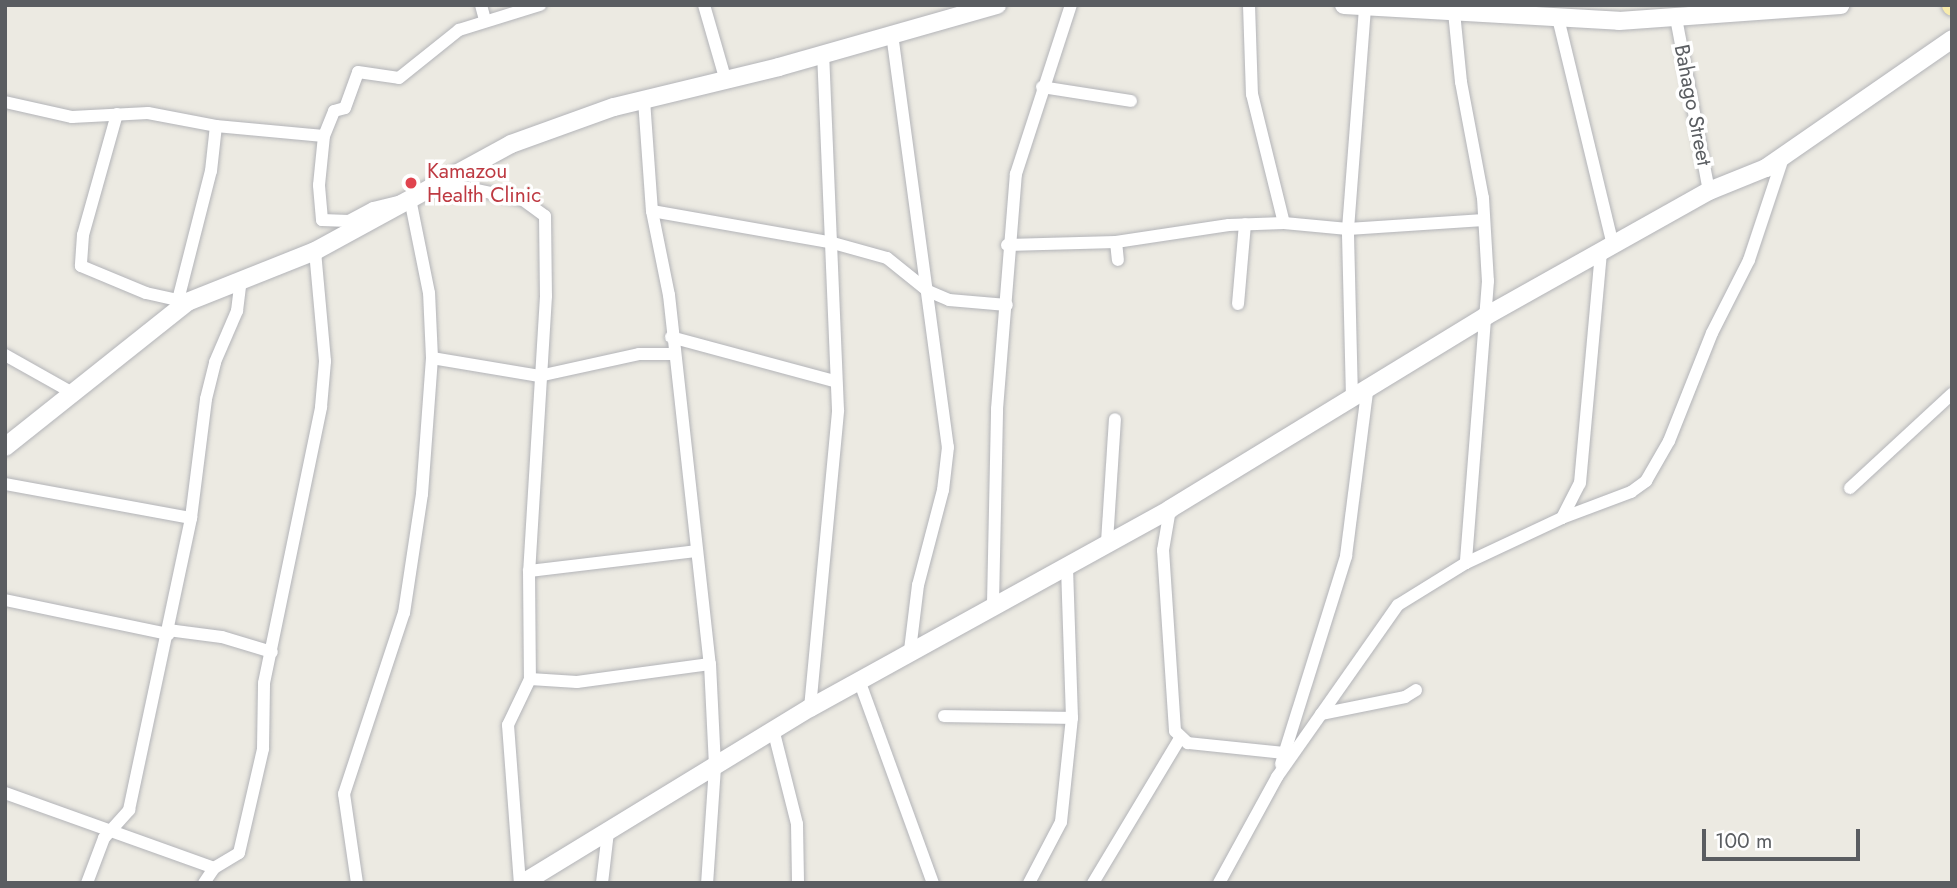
<!DOCTYPE html>
<html>
<head>
<meta charset="utf-8">
<style>
	body { margin:0 }
	#map { position:relative; width:1957px; height:888px; overflow:hidden; background:#eceae2; font-family:Jost,sans-serif }
	div>[style] { position:absolute }
	.roads { filter:drop-shadow(0 0 2px #b3b4b8) drop-shadow(0 0 2px #b3b4b8) }
	.street>* { height:12px; margin:-6px; padding:0 6px; transform-origin:6px; border-radius:6px; background:#fff }
	.secondary>* { height:18px; margin:-9px; padding:0 9px; transform-origin:9px; border-radius:9px; background:#fff }
	.primary>* { height:19px; margin:-9.5px; padding:0 9.5px; transform-origin:9.5px; border-radius:9.5px; background:#f7ebac }
	.dots>* { width:19px; height:19px; translate:-50% -50%; box-sizing:border-box; border:4px solid #fff; border-radius:50% }
	span { translate:-50% -50%; white-space:nowrap; text-align:center; line-height:1.15; -webkit-text-stroke:7px #fff; paint-order:stroke }
	.street-label { font-size:21px; color:#5a5d61 }
	.health-label { font-size:21px; color:#be3a42 }
	.left { translate:0 -50%; text-align:left }
	.frame { position:absolute; inset:0; border:7px solid #5a5d61; pointer-events:none }
	.scale { position:absolute; left:1702px; top:829px; width:158px; height:32px; box-sizing:border-box; border:4px solid #5a5d61; border-top:0; padding-left:9px; font-size:21px; line-height:24px; white-space:nowrap; color:#5a5d61; -webkit-text-stroke:5px #fff; paint-order:stroke }
</style>
</head>
<body>
<div id="map">
	<div class="roads">
		<div class="street">
			<i style="left:481px;top:5px;width:16px;rotate:75deg"></i>
			<i style="left:704px;top:5px;width:79px;rotate:73.9deg"></i>
			<i style="left:1249px;top:5px;width:89px;rotate:88.1deg"></i>
			<i style="left:1252px;top:94px;width:133px;rotate:76.1deg"></i>
			<i style="left:1454px;top:12px;width:70px;rotate:84.3deg"></i>
			<i style="left:1461px;top:82px;width:118px;rotate:79.3deg"></i>
			<i style="left:1483px;top:198px;width:83px;rotate:86.6deg"></i>
			<i style="left:1488px;top:281px;width:283px;rotate:94.5deg"></i>
			<i style="left:1558px;top:18px;width:234px;rotate:76.4deg"></i>
			<i style="left:1676px;top:18px;width:176px;rotate:79.2deg"></i>
			<i style="left:892px;top:34px;width:417px;rotate:82.3deg"></i>
			<i style="left:948px;top:447px;width:43px;rotate:96.6deg"></i>
			<i style="left:943px;top:490px;width:98px;rotate:104.7deg"></i>
			<i style="left:918px;top:585px;width:65px;rotate:97deg"></i>
			<i style="left:1042px;top:87px;width:90px;rotate:8.9deg"></i>
			<i style="left:644px;top:100px;width:111px;rotate:85.9deg"></i>
			<i style="left:652px;top:211px;width:86px;rotate:78.6deg"></i>
			<i style="left:669px;top:295px;width:371px;rotate:83.7deg"></i>
			<i style="left:710px;top:664px;width:103px;rotate:87.2deg"></i>
			<i style="left:715px;top:767px;width:116px;rotate:93.9deg"></i>
			<i style="left:5px;top:102px;width:69px;rotate:12.6deg"></i>
			<i style="left:72px;top:117px;width:76px;rotate:-3deg"></i>
			<i style="left:148px;top:113px;width:69px;rotate:10.8deg"></i>
			<i style="left:216px;top:126px;width:108px;rotate:5.3deg"></i>
			<i style="left:117px;top:114px;width:126px;rotate:105.7deg"></i>
			<i style="left:83px;top:235px;width:31px;rotate:94deg"></i>
			<i style="left:81px;top:266px;width:70px;rotate:22.6deg"></i>
			<i style="left:146px;top:293px;width:42px;rotate:12.4deg"></i>
			<i style="left:440px;top:182px;width:85px;rotate:12.2deg"></i>
			<i style="left:523px;top:200px;width:27px;rotate:36deg"></i>
			<i style="left:545px;top:216px;width:80px;rotate:89.3deg"></i>
			<i style="left:546px;top:296px;width:276px;rotate:93.5deg"></i>
			<i style="left:529px;top:571px;width:108px;rotate:89.5deg"></i>
			<i style="left:530px;top:679px;width:51px;rotate:115.6deg"></i>
			<i style="left:508px;top:725px;width:158px;rotate:85.7deg"></i>
			<i style="left:652px;top:211px;width:184px;rotate:10deg"></i>
			<i style="left:833px;top:243px;width:56px;rotate:15.5deg"></i>
			<i style="left:887px;top:258px;width:53px;rotate:38.8deg"></i>
			<i style="left:928px;top:291px;width:23px;rotate:23deg"></i>
			<i style="left:949px;top:300px;width:58px;rotate:4.9deg"></i>
			<i style="left:1116px;top:242px;width:18px;rotate:84deg"></i>
			<i style="left:1007px;top:245px;width:109px;rotate:-1.6deg"></i>
			<i style="left:1116px;top:242px;width:114px;rotate:-8.6deg"></i>
			<i style="left:1229px;top:225px;width:55px;rotate:-2.1deg"></i>
			<i style="left:1284px;top:223px;width:64px;rotate:5.4deg"></i>
			<i style="left:1348px;top:229px;width:136px;rotate:-3.8deg"></i>
			<i style="left:178px;top:300px;width:133px;rotate:-75.7deg"></i>
			<i style="left:211px;top:171px;width:45px;rotate:-83.7deg"></i>
			<i style="left:1238px;top:304px;width:80px;rotate:-85deg"></i>
			<i style="left:671px;top:337px;width:169px;rotate:15.1deg"></i>
			<i style="left:5px;top:355px;width:76px;rotate:29.3deg"></i>
			<i style="left:432px;top:358px;width:109px;rotate:9.5deg"></i>
			<i style="left:539px;top:376px;width:102px;rotate:-12.4deg"></i>
			<i style="left:639px;top:354px;width:33px"></i>
			<i style="left:1352px;top:398px;width:169px;rotate:-91.4deg"></i>
			<i style="left:1348px;top:229px;width:224px;rotate:-85.6deg"></i>
			<i style="left:5px;top:484px;width:189px;rotate:10.4deg"></i>
			<i style="left:1850px;top:488px;width:139px;rotate:-42.7deg"></i>
			<i style="left:1170px;top:509px;width:42px;rotate:99.7deg"></i>
			<i style="left:1163px;top:550px;width:181px;rotate:86.2deg"></i>
			<i style="left:1175px;top:731px;width:18px;rotate:43deg"></i>
			<i style="left:1188px;top:743px;width:98px;rotate:5.9deg"></i>
			<i style="left:1562px;top:518px;width:74px;rotate:-20.6deg"></i>
			<i style="left:1631px;top:492px;width:19px;rotate:-36deg"></i>
			<i style="left:1646px;top:481px;width:46px;rotate:-60.1deg"></i>
			<i style="left:1669px;top:441px;width:116px;rotate:-68.3deg"></i>
			<i style="left:1712px;top:333px;width:82px;rotate:-63.1deg"></i>
			<i style="left:1749px;top:260px;width:111px;rotate:-71.6deg"></i>
			<i style="left:1107px;top:542px;width:123px;rotate:-86.3deg"></i>
			<i style="left:529px;top:571px;width:168px;rotate:-6.8deg"></i>
			<i style="left:5px;top:600px;width:167px;rotate:11.8deg"></i>
			<i style="left:993px;top:604px;width:195px;rotate:-88.8deg"></i>
			<i style="left:997px;top:409px;width:236px;rotate:-85.4deg"></i>
			<i style="left:1016px;top:174px;width:178px;rotate:-72deg"></i>
			<i style="left:168px;top:630px;width:54px;rotate:7.4deg"></i>
			<i style="left:222px;top:637px;width:52px;rotate:16.7deg"></i>
			<i style="left:530px;top:679px;width:47px;rotate:3.7deg"></i>
			<i style="left:577px;top:682px;width:134px;rotate:-7.7deg"></i>
			<i style="left:859px;top:680px;width:216px;rotate:70deg"></i>
			<i style="left:810px;top:708px;width:299px;rotate:-84.6deg"></i>
			<i style="left:838px;top:410px;width:355px;rotate:-92.4deg"></i>
			<i style="left:1321px;top:714px;width:86px;rotate:-11.4deg"></i>
			<i style="left:1405px;top:697px;width:13px;rotate:-32deg"></i>
			<i style="left:944px;top:716px;width:128px;rotate:0.9deg"></i>
			<i style="left:773px;top:729px;width:98px;rotate:75.8deg"></i>
			<i style="left:797px;top:824px;width:59px;rotate:89deg"></i>
			<i style="left:1281px;top:764px;width:218px;rotate:-72.6deg"></i>
			<i style="left:1346px;top:556px;width:166px;rotate:-82.7deg"></i>
			<i style="left:5px;top:793px;width:222px;rotate:19.7deg"></i>
			<i style="left:87px;top:883px;width:48px;rotate:-69.3deg"></i>
			<i style="left:104px;top:838px;width:38px;rotate:-48deg"></i>
			<i style="left:129px;top:810px;width:299px;rotate:-78deg"></i>
			<i style="left:191px;top:518px;width:120px;rotate:-82.8deg"></i>
			<i style="left:206px;top:399px;width:38px;rotate:-76deg"></i>
			<i style="left:215px;top:362px;width:56px;rotate:-66.7deg"></i>
			<i style="left:237px;top:311px;width:32px;rotate:-83deg"></i>
			<i style="left:204px;top:883px;width:18px;rotate:-56deg"></i>
			<i style="left:214px;top:868px;width:29px;rotate:-31deg"></i>
			<i style="left:239px;top:853px;width:107px;rotate:-77deg"></i>
			<i style="left:263px;top:749px;width:66px;rotate:-89.1deg"></i>
			<i style="left:264px;top:683px;width:282px;rotate:-78.3deg"></i>
			<i style="left:321px;top:407px;width:46px;rotate:-85deg"></i>
			<i style="left:325px;top:361px;width:110px;rotate:-95.2deg"></i>
			<i style="left:357px;top:883px;width:90px;rotate:-98.3deg"></i>
			<i style="left:344px;top:794px;width:191px;rotate:-71.7deg"></i>
			<i style="left:404px;top:613px;width:120px;rotate:-81.4deg"></i>
			<i style="left:422px;top:494px;width:136px;rotate:-85.8deg"></i>
			<i style="left:432px;top:358px;width:65px;rotate:-92.6deg"></i>
			<i style="left:429px;top:293px;width:96px;rotate:-101.4deg"></i>
			<i style="left:410px;top:199px;width:38px;rotate:166deg"></i>
			<i style="left:373px;top:208px;width:27px;rotate:152deg"></i>
			<i style="left:349px;top:221px;width:27px;rotate:-178deg"></i>
			<i style="left:322px;top:220px;width:35px;rotate:-95deg"></i>
			<i style="left:319px;top:185px;width:49px;rotate:-84.2deg"></i>
			<i style="left:324px;top:136px;width:27px;rotate:-68deg"></i>
			<i style="left:334px;top:111px;width:11px;rotate:-15deg"></i>
			<i style="left:345px;top:108px;width:38px;rotate:-70deg"></i>
			<i style="left:358px;top:72px;width:41px;rotate:8.3deg"></i>
			<i style="left:399px;top:78px;width:77px;rotate:-38.7deg"></i>
			<i style="left:459px;top:30px;width:85px;rotate:-17.2deg"></i>
			<i style="left:602px;top:883px;width:51px;rotate:-83.3deg"></i>
			<i style="left:1029px;top:883px;width:69px;rotate:-62.3deg"></i>
			<i style="left:1061px;top:822px;width:105px;rotate:-84deg"></i>
			<i style="left:1072px;top:718px;width:152px;rotate:-91.9deg"></i>
			<i style="left:1093px;top:883px;width:167px;rotate:-59deg"></i>
			<i style="left:1219px;top:883px;width:121px;rotate:-61.3deg"></i>
			<i style="left:1277px;top:777px;width:210px;rotate:-54.9deg"></i>
			<i style="left:1398px;top:605px;width:80px;rotate:-31.7deg"></i>
			<i style="left:1466px;top:563px;width:106px;rotate:-25.1deg"></i>
			<i style="left:1562px;top:518px;width:39px;rotate:-63deg"></i>
			<i style="left:1580px;top:483px;width:232px;rotate:-84.8deg"></i>
		</div>
		<div class="secondary">
			<i style="left:1344px;top:5px;width:275px;rotate:3.3deg"></i>
			<i style="left:1619px;top:21px;width:222px;rotate:-4.1deg"></i>
			<i style="left:5px;top:447px;width:233px;rotate:-38.5deg"></i>
			<i style="left:187px;top:302px;width:138px;rotate:-21.7deg"></i>
			<i style="left:315px;top:251px;width:223px;rotate:-28.6deg"></i>
			<i style="left:511px;top:144px;width:109px;rotate:-19.8deg"></i>
			<i style="left:614px;top:107px;width:170px;rotate:-13.6deg"></i>
			<i style="left:779px;top:67px;width:227px;rotate:-15.9deg"></i>
			<i style="left:523px;top:883px;width:336px;rotate:-31.4deg"></i>
			<i style="left:810px;top:708px;width:411px;rotate:-28.9deg"></i>
			<i style="left:1170px;top:509px;width:370px;rotate:-31.4deg"></i>
			<i style="left:1486px;top:316px;width:256px;rotate:-29.3deg"></i>
			<i style="left:1709px;top:191px;width:61px;rotate:-22deg"></i>
			<i style="left:1766px;top:168px;width:226px;rotate:-34.7deg"></i>
		</div>
		<div class="primary">
			<i style="left:1951px;top:5px;width:1px;rotate:45deg"></i>
		</div>
	</div>
	<div class="dots">
		<i style="left:411px;top:183px;background:#e0444e"></i>
	</div>
	<div class="street-label">
		<span style="left:1693px;top:105px;rotate:79deg">Bahago Street</span>
	</div>
	<div class="health-label">
		<span class="left" style="left:427px;top:183px">Kamazou<br>Health Clinic</span>
	</div>
	<div class="frame"></div>
	<div class="scale">100 m</div>
</div>
</body>
</html>
